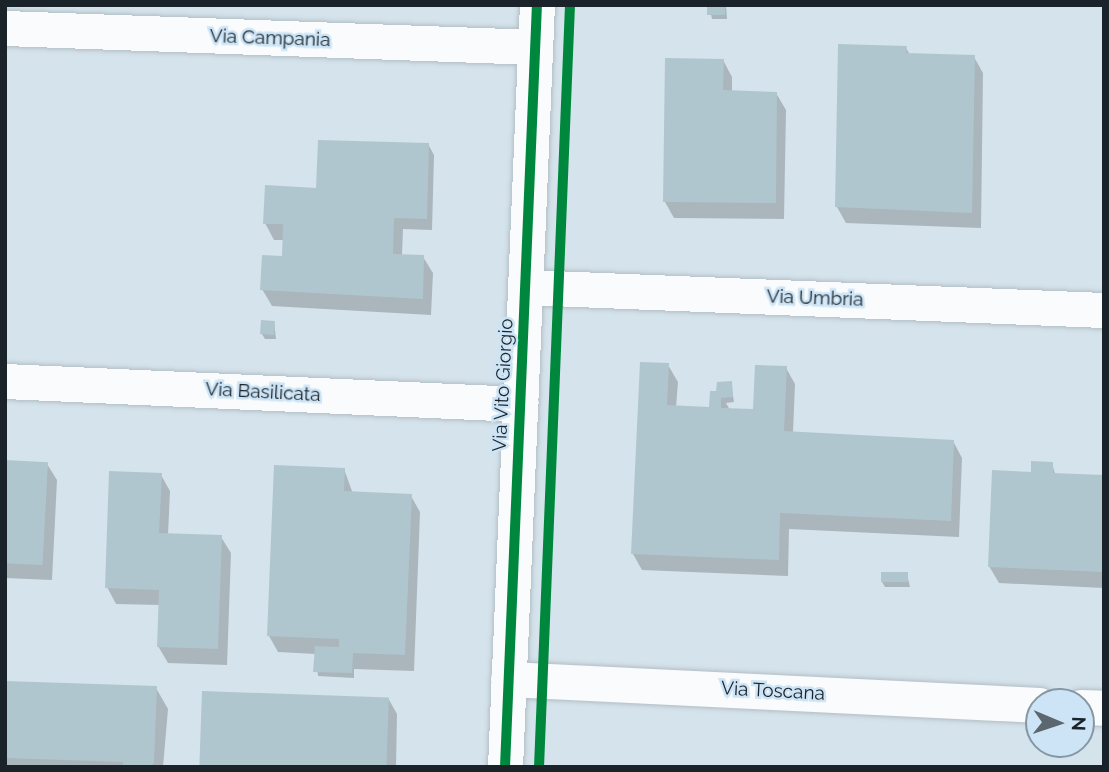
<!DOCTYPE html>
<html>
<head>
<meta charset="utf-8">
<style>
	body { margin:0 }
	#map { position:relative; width:1109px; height:772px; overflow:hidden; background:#d5e3ec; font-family:Raleway,sans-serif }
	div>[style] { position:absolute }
	.shadow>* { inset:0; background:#0003 }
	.building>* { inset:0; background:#b0c6ce; transform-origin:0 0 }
	.roads { filter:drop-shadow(0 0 2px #b3bec4) drop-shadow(0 0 2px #b3bec4) }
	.minor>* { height:35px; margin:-17.5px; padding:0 17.5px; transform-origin:17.5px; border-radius:17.5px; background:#f9fbfc }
	.cycleway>* { height:10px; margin:-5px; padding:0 5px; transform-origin:5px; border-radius:5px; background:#00873e }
	span { translate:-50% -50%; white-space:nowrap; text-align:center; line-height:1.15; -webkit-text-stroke:5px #cce4f5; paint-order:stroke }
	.street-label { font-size:19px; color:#1a232a }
	.frame { position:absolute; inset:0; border:7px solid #1a232a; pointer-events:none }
	.north { position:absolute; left:1025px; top:688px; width:70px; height:70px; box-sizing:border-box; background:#cce4f5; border:2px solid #8597a4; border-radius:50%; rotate:92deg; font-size:19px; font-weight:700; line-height:28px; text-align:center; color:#1a232a }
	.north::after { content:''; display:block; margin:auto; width:24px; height:32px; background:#5b666e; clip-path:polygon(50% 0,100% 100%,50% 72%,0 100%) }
</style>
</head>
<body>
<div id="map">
	<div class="shadow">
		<i style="clip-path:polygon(709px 5px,726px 5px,727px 19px,712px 19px)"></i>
		<i style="clip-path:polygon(906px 48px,910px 55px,974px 57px,983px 73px,981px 228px,846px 223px,837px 207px)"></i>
		<i style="clip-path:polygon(723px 60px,732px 77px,732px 92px,776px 93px,786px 110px,784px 219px,674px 218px,665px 202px)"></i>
		<i style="clip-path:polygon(428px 144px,434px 155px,432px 230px,403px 229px,402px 256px,423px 257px,433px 273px,431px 315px,272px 306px,262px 289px,284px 258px,284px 240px,274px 240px,265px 223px,318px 190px)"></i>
		<i style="clip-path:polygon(274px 322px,276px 339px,265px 339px,262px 334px)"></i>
		<i style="clip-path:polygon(668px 365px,678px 382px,676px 407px,711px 409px,718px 393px,731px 383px,734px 402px,726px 403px,730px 410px,754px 410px,786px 368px,795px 384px,793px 433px,953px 441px,962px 458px,959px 537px,789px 529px,788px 576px,642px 570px,633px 554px)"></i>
		<i style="clip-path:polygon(5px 462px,47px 464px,57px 480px,52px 580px,5px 578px)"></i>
		<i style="clip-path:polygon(1052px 463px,1055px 474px,1104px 477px,1104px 588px,999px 583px,989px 566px,1034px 474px)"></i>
		<i style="clip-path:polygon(344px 469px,353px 494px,411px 496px,420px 512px,414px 671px,354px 669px,354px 678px,318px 676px,316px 654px,278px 652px,269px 636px)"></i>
		<i style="clip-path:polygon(161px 475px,170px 491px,168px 535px,221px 537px,231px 553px,227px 665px,168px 663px,158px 646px,160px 605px,116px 604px,107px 587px)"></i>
		<i style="clip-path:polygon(907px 574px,910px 587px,885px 587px,882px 582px)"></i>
		<i style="clip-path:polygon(5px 683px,156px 688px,168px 709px,163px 767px,5px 767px)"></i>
		<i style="clip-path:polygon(388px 698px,397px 714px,396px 767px,201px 765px)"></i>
	</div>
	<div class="building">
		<i style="left:707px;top:5px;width:18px;height:10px"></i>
		<i style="clip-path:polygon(838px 44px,907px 46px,906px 53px,975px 55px,972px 213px,835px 207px)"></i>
		<i style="clip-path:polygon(665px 58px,724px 59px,723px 90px,777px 92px,776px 203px,663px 202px)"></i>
		<i style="clip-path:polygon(318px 140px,429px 143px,427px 219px,394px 218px,393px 254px,424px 255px,423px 299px,260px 290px,262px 255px,282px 256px,283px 224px,263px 224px,265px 185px,316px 188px)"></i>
		<i style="left:261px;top:320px;width:14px;height:14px;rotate:4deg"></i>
		<i style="clip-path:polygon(640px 362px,669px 363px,667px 405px,709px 407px,710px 391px,716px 391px,717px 382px,732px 381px,733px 397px,721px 398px,721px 408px,753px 409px,755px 365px,787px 366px,784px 431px,954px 440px,951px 521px,780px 513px,779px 560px,631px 554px)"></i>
		<i style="left:5px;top:460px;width:43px;height:103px;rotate:3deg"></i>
		<i style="clip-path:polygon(1031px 461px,1053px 462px,1053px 473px,1104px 475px,1104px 572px,988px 567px,992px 470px,1031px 472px)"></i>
		<i style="clip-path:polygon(274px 465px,345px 468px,344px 491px,412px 494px,405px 655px,353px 653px,352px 673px,313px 672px,315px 646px,339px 647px,339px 639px,267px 636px)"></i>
		<i style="clip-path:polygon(109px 471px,162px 473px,159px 533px,222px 535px,218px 649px,157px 647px,159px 590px,105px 588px)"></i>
		<i style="left:881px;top:572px;width:27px;height:10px"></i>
		<i style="clip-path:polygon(5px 681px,157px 686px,154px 763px,151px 767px,123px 767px,123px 762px,5px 758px)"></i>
		<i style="left:202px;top:691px;width:187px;height:74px;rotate:2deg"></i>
	</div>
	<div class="roads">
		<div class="minor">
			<i style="left:5px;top:28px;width:530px;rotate:2.05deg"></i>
			<i style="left:526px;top:287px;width:578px;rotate:2.28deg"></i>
			<i style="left:5px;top:381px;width:516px;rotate:2.56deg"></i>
			<i style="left:508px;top:679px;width:532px;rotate:2.8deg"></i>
			<i style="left:1081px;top:707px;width:23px;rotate:2deg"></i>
			<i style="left:505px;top:767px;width:763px;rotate:-87.6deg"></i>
		</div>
	</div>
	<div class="cycleway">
		<i style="left:505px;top:767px;width:763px;rotate:-87.6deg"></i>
		<i style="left:539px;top:767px;width:763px;rotate:-87.67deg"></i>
	</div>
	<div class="street-label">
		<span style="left:270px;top:38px;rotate:2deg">Via Campania</span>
		<span style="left:815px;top:298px;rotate:2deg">Via Umbria</span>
		<span style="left:503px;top:385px;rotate:-87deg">Via Vito Giorgio</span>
		<span style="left:263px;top:392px;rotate:3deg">Via Basilicata</span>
		<span style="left:773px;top:691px;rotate:3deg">Via Toscana</span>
	</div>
	<div class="frame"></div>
	<div class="north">N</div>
</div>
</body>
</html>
